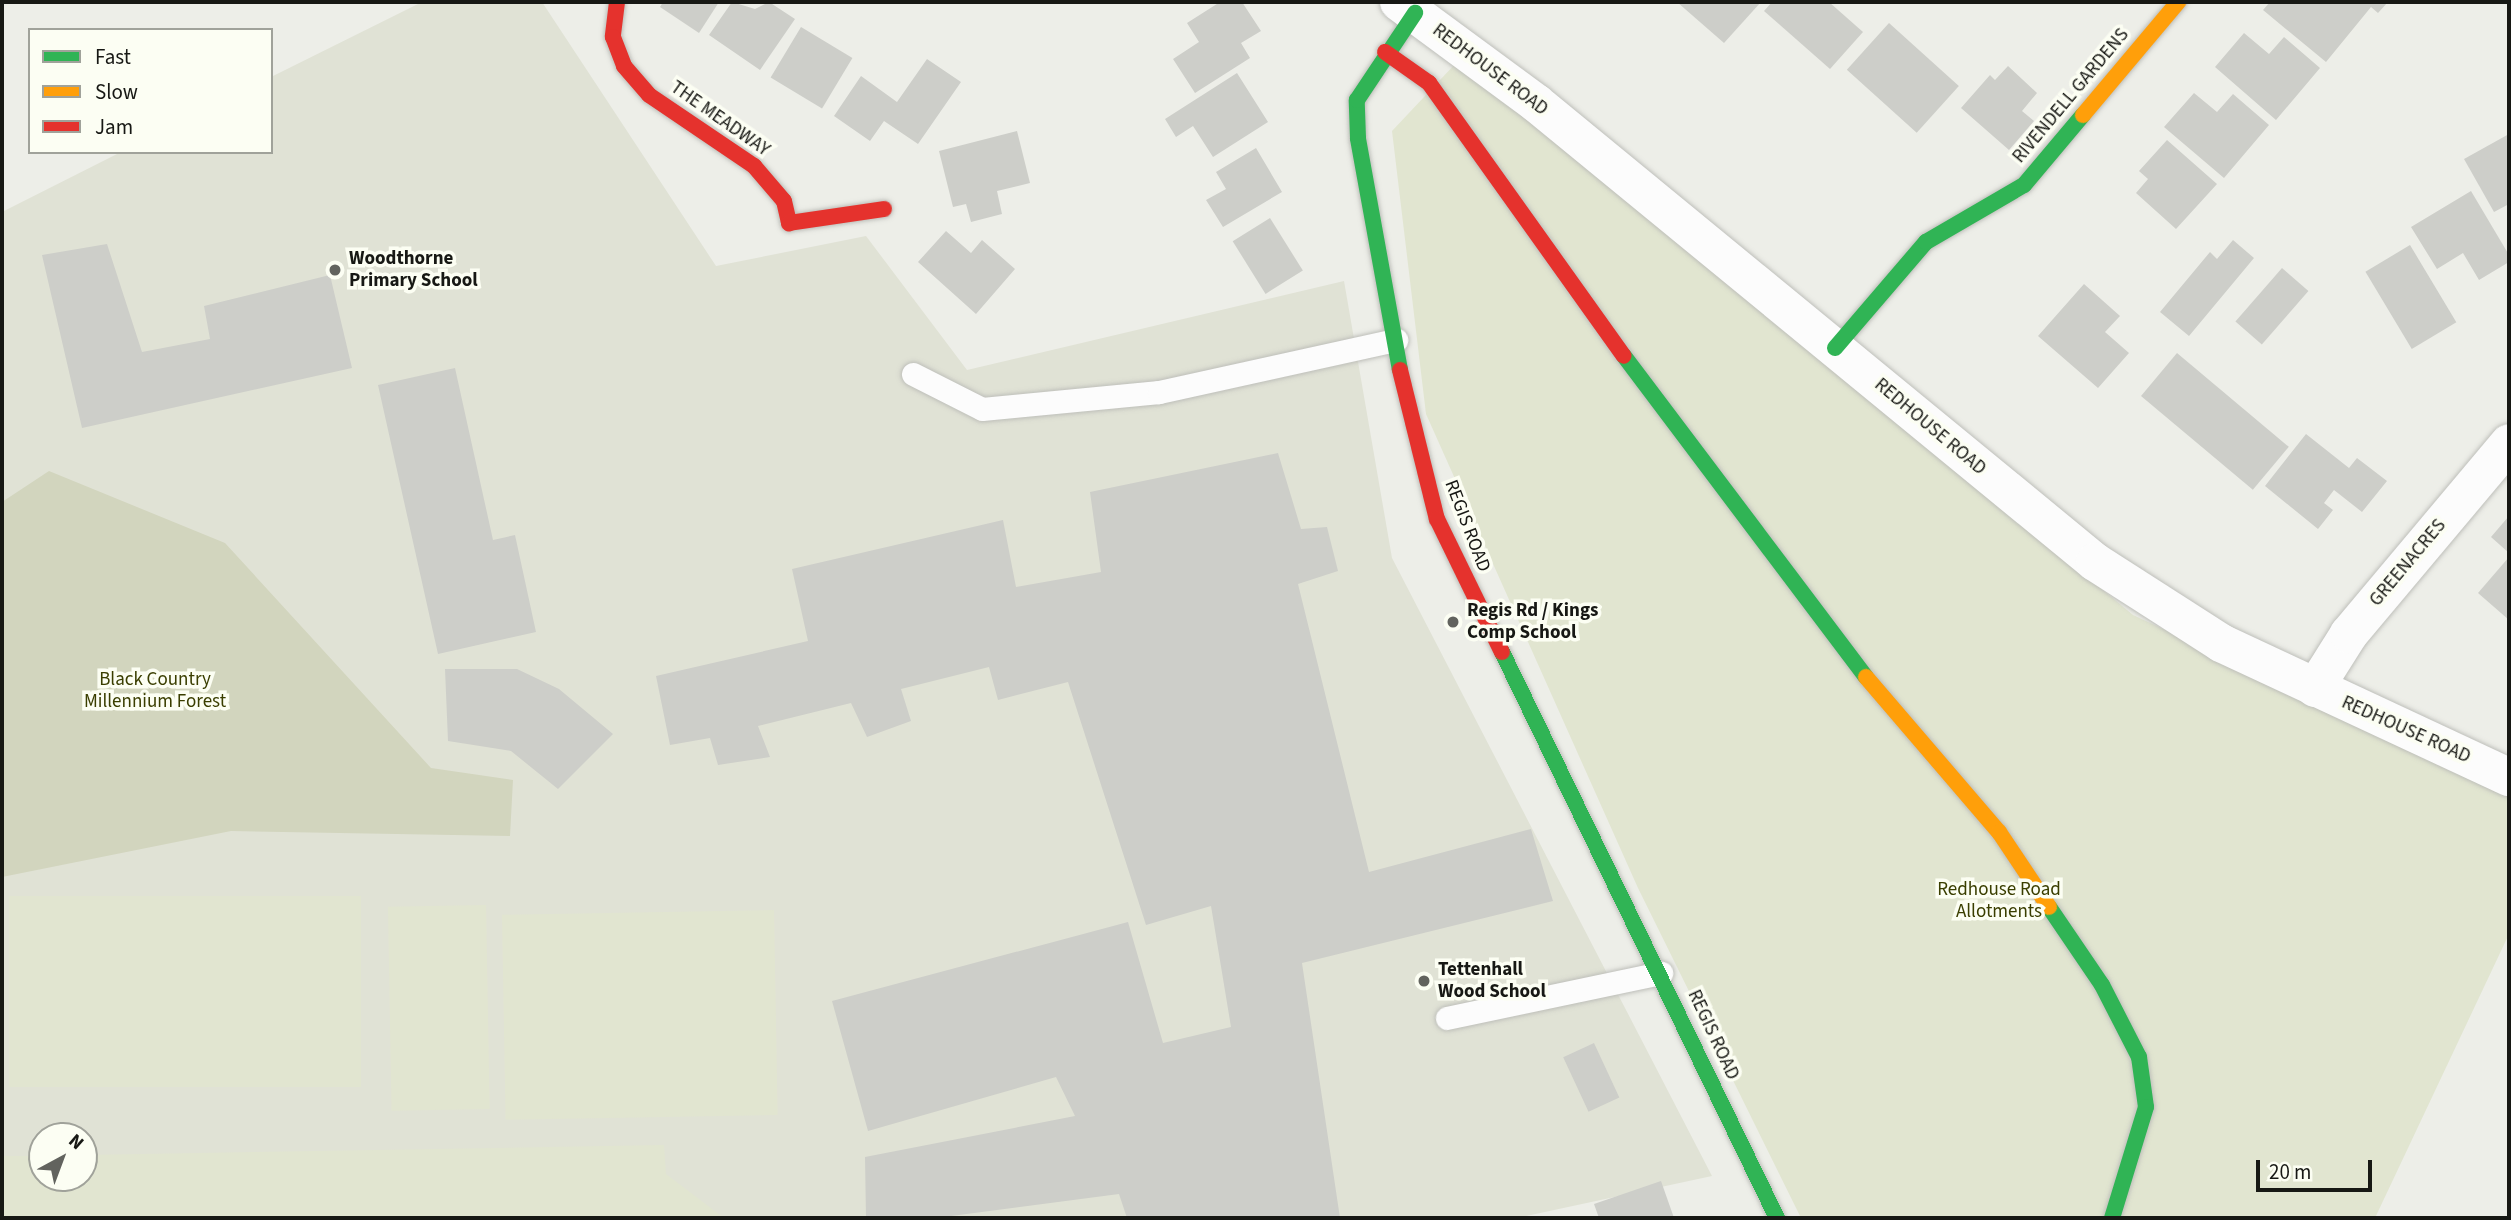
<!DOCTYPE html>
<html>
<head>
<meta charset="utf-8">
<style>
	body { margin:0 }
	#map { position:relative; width:2511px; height:1220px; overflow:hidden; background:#edeee8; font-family:"Source Sans 3",sans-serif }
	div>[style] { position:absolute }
	.built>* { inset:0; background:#e0e2d5 }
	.green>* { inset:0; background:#e1e5d0; transform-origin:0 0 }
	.forest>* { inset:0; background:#d2d5be }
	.building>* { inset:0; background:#cdcec9; transform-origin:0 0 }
	.roads { filter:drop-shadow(0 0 2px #bebfba) drop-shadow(0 0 2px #bebfba) }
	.lane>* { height:23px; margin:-11.5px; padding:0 11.5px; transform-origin:11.5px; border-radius:11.5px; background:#fcfcfc }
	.street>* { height:38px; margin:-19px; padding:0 19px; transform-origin:19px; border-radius:19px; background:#fcfcfc }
	.fast>* { height:16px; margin:-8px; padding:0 8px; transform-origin:8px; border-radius:8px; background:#30b455 }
	.slow>* { height:16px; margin:-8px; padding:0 8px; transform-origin:8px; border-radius:8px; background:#ff9f0a }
	.jam>* { height:16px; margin:-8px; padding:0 8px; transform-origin:8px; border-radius:8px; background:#e5322d }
	.dots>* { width:19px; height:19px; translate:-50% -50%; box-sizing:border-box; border:4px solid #fcfef3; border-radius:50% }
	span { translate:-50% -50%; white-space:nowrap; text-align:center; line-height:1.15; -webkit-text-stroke:7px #fcfef3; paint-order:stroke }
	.street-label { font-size:19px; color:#171814 }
	.poi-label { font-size:19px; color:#171814; font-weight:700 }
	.left { translate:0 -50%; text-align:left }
	.park-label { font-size:19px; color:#3a3e00 }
	.frame { position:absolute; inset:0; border:4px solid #171814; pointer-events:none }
	.legend { position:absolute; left:28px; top:28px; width:245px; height:126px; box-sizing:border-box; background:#fcfef3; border:2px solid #a0a29a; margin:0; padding:9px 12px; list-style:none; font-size:21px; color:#171814 }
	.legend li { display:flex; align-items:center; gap:14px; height:35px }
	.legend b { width:35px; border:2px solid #a0a29a }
	.north { position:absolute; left:28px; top:1122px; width:70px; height:70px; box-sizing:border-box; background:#fcfef3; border:2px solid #a0a29a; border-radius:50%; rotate:41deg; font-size:19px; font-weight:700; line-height:28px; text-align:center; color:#171814 }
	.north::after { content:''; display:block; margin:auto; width:24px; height:32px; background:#62635e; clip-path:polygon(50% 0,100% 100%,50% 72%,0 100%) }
	.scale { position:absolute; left:2256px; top:1160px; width:116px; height:32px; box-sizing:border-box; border:4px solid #171814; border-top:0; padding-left:9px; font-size:21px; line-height:24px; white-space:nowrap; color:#171814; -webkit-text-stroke:5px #fcfef3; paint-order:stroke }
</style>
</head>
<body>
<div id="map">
	<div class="built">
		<i style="clip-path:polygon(evenodd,422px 2px,542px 2px,716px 266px,866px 236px,967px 370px,1344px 281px,1392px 558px,1712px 1176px,1517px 1218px,2px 1218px,2px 212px,121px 152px,271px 152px,271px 77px,422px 2px,42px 1136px,84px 1136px,84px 1178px,42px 1178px,42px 1136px)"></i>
	</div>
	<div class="green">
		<i style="clip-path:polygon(1456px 63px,1562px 140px,2133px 615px,2509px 791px,2509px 934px,2375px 1218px,1801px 1218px,1638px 888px,1426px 414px,1392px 131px)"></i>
		<i style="left:361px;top:896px;width:191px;height:352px;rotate:90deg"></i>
		<i style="left:486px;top:905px;width:204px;height:98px;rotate:89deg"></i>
		<i style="left:774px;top:910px;width:205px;height:272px;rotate:89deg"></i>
		<i style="clip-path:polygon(664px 1145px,666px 1174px,724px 1218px,2px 1218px,2px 1156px,42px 1156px,42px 1178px,84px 1178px,84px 1155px)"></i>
	</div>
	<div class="forest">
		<i style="clip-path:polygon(49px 471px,225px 543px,431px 768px,513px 780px,510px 836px,231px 831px,2px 877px,2px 502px)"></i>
	</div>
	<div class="building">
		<i style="clip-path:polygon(663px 2px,719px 2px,699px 33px,660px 7px)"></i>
		<i style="clip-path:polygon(732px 2px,755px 9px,769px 2px,795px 19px,760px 70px,709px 35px)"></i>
		<i style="clip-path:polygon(1220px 2px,1242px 2px,1261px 31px,1241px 43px,1250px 58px,1195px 93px,1173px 59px,1199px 42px,1187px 23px)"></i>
		<i style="clip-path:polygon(1677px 2px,1761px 2px,1724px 43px)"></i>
		<i style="clip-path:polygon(1772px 2px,1829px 2px,1863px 32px,1830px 69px,1764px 11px)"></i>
		<i style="clip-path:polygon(2270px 2px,2388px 2px,2378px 13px,2371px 7px,2326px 62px,2263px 10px)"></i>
		<i style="left:1889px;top:23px;width:94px;height:63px;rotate:42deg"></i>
		<i style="left:801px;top:27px;width:60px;height:59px;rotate:31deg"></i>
		<i style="clip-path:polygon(2244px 33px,2269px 54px,2284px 37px,2320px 68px,2276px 120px,2215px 67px)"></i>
		<i style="clip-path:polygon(927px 59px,961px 82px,918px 144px,884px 121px,870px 141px,834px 116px,861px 76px,897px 102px)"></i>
		<i style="clip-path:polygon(2008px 66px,2037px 93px,2022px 111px,2034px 121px,2009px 150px,1961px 108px,1990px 75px,1995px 80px)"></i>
		<i style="clip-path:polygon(1237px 73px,1268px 122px,1213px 157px,1193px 126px,1176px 137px,1165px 119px)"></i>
		<i style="clip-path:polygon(2194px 93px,2217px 112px,2233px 94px,2269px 125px,2224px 178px,2164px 127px)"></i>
		<i style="clip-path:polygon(1017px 131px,1030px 183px,997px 191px,1002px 214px,971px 222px,966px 204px,953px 207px,939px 151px)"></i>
		<i style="clip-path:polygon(2509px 134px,2509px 204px,2494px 212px,2464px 159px)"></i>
		<i style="clip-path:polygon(2167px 140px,2217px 184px,2176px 229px,2136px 193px,2148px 179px,2139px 171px)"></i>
		<i style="clip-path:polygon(1256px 148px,1282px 192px,1223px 227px,1206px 200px,1226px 189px,1216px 172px)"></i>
		<i style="clip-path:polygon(2471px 191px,2509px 255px,2509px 262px,2479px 280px,2463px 253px,2437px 269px,2411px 227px)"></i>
		<i style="left:1270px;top:218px;width:62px;height:44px;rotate:58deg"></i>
		<i style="clip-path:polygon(946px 231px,971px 253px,982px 240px,1015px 269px,976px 314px,918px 262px)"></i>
		<i style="clip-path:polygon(2233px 240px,2254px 258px,2189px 336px,2160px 312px,2210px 252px,2217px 259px)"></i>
		<i style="clip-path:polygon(107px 244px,142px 352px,210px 339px,204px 306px,330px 275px,352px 368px,82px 428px,42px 255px)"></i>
		<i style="left:2410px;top:245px;width:90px;height:52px;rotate:59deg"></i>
		<i style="left:2282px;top:268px;width:35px;height:71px;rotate:41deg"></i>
		<i style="clip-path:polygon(2084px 284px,2120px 316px,2105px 332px,2129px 353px,2098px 388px,2038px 336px)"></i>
		<i style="left:2177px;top:353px;width:146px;height:56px;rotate:40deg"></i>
		<i style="clip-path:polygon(455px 368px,493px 540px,515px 535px,536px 632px,438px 654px,378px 385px)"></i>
		<i style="clip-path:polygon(2306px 434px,2349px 468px,2357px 458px,2387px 481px,2362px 512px,2334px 490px,2324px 503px,2333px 510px,2318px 529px,2265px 486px)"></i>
		<i style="clip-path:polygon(1278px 453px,1301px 529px,1327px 527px,1338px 571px,1298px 584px,1369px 872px,1531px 829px,1553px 901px,1302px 963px,1340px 1218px,1127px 1218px,1119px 1194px,936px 1218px,866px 1218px,865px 1157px,1075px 1116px,1056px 1077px,868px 1131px,832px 1001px,1128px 922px,1163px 1043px,1231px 1027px,1211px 906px,1146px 925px,1068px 682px,998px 700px,989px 667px,901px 689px,911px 721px,867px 737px,851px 703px,758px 726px,770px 757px,718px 765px,710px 738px,670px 745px,656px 676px,808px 641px,792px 569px,1003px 520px,1016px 587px,1101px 572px,1090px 492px)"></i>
		<i style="clip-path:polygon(2509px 516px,2509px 553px,2491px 537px)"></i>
		<i style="clip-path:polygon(2509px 557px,2509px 620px,2478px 593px)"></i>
		<i style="clip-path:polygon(445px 669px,517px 669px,559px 689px,613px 734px,558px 789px,511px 751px,448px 741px)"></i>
		<i style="left:1594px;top:1043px;width:60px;height:34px;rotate:65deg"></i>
		<i style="clip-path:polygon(1661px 1181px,1674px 1218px,1599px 1218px,1594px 1204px)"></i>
	</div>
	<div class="roads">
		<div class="lane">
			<i style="left:913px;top:374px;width:77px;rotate:26.9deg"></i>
			<i style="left:982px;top:409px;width:178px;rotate:-5.5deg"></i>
			<i style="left:1159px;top:392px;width:243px;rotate:-12.4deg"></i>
			<i style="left:1447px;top:1018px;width:219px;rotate:-11.9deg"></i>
		</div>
		<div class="street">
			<i style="left:1399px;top:2px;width:170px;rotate:36.4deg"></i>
			<i style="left:1536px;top:103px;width:723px;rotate:39.39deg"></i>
			<i style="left:2095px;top:562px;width:150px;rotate:32.7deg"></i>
			<i style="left:2221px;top:643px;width:318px;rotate:25deg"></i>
			<i style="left:2315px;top:688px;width:64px;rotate:-57.8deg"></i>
			<i style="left:2349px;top:634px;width:249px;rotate:-50deg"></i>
		</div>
		<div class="fast">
			<i style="left:1835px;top:348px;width:140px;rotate:-49.4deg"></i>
			<i style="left:1926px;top:242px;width:113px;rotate:-30.2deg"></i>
			<i style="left:2024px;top:185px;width:92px;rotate:-49.9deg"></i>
			<i style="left:1624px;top:356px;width:402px;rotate:53deg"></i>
			<i style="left:1400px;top:370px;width:236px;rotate:-100.3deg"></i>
			<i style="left:1358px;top:138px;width:38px;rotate:-92deg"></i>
			<i style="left:1357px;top:100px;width:105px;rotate:-56.3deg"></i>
			<i style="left:1502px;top:652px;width:629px;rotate:64.09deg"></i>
			<i style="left:2049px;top:907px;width:94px;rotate:55.8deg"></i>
			<i style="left:2102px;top:985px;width:81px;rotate:62.8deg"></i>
			<i style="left:2139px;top:1057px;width:50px;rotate:82deg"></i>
			<i style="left:2146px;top:1107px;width:116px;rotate:107deg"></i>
		</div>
		<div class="slow">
			<i style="left:2083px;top:115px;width:148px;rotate:-49.9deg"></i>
			<i style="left:1866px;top:677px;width:204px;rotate:49.4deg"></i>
			<i style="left:1999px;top:832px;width:90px;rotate:56.3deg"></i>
		</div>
		<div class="jam">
			<i style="left:617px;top:2px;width:35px;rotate:97deg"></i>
			<i style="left:613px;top:37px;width:31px;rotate:69deg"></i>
			<i style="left:624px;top:66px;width:38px;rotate:49deg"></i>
			<i style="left:649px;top:95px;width:127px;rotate:34.1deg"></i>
			<i style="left:754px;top:166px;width:46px;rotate:49.4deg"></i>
			<i style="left:784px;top:201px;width:23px;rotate:77deg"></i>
			<i style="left:789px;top:223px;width:96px;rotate:-8.4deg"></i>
			<i style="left:1385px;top:52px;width:54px;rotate:35.2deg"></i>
			<i style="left:1429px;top:83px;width:335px;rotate:54.5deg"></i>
			<i style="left:1400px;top:370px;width:154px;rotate:76.1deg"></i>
			<i style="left:1437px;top:519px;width:148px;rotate:64deg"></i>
		</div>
	</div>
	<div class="dots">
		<i style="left:335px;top:270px;background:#62635e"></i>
		<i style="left:1453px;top:622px;background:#62635e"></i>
		<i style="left:1424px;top:981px;background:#62635e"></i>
	</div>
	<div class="street-label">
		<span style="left:1490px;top:70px;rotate:37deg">REDHOUSE ROAD</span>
		<span style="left:2071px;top:96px;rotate:-50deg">RIVENDELL GARDENS</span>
		<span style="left:720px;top:119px;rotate:35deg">THE MEADWAY</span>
		<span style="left:1930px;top:427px;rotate:40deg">REDHOUSE ROAD</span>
		<span style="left:1467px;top:526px;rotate:69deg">REGIS ROAD</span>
		<span style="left:2408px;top:563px;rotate:-50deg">GREENACRES</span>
		<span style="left:2406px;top:730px;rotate:24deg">REDHOUSE ROAD</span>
		<span style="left:1713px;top:1035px;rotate:65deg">REGIS ROAD</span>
	</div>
	<div class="poi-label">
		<span class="left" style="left:349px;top:270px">Woodthorne<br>Primary School</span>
		<span class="left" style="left:1467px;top:622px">Regis Rd / Kings<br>Comp School</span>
		<span class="left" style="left:1438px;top:981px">Tettenhall<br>Wood School</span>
	</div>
	<div class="park-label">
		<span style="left:155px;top:691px">Black Country<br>Millennium Forest</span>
		<span style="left:1999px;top:901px">Redhouse Road<br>Allotments</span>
	</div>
	<div class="frame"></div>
	<ul class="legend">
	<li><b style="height:9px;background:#30b455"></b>Fast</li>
	<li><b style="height:9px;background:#ff9f0a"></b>Slow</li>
	<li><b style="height:9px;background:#e5322d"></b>Jam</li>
	</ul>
	<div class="north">N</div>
	<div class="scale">20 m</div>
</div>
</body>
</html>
